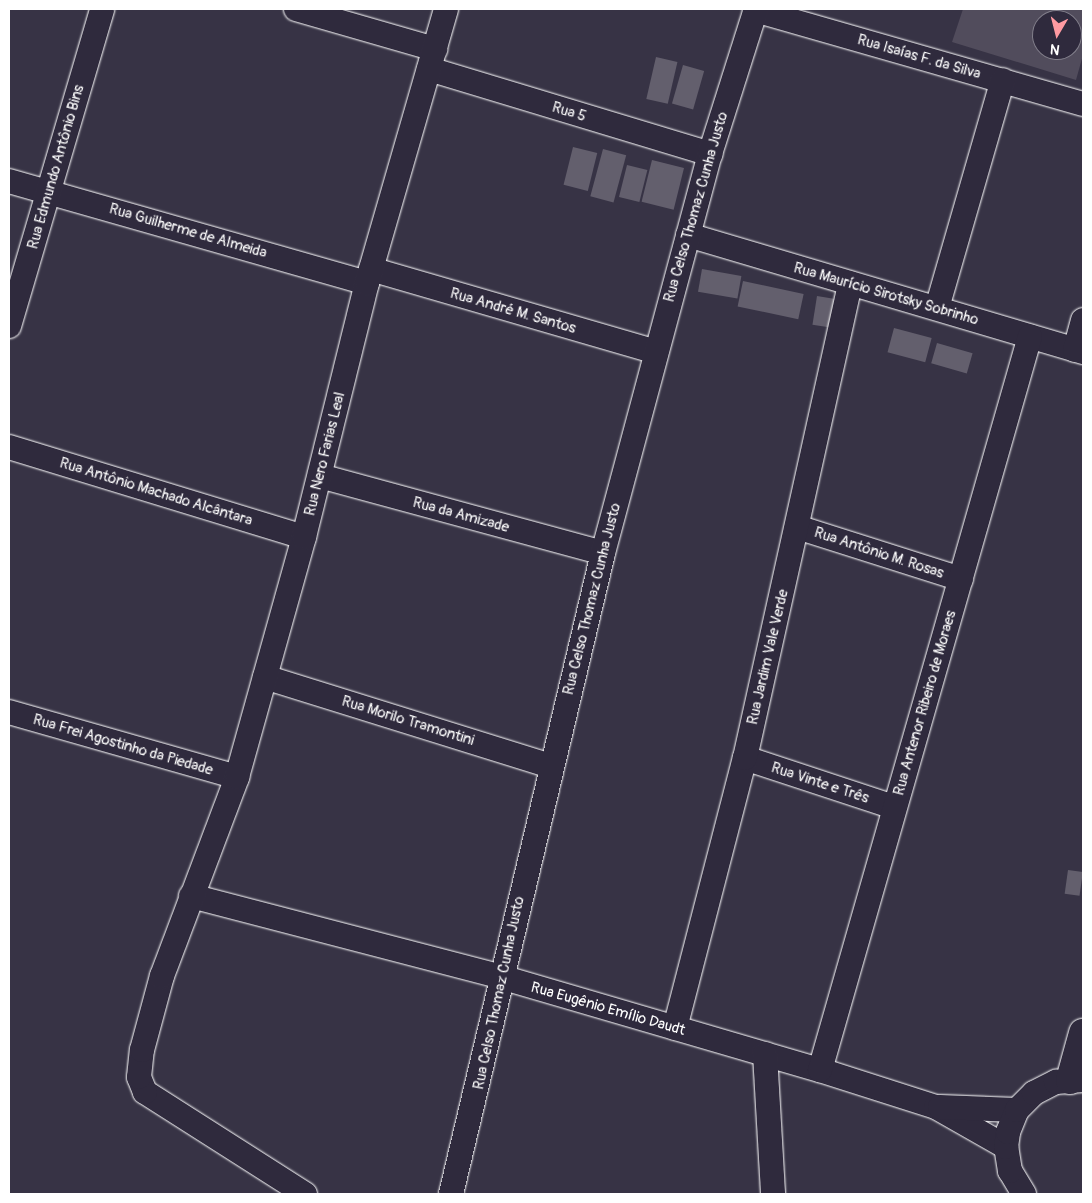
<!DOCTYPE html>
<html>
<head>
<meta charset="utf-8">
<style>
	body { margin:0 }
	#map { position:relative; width:1092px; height:1203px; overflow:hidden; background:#373345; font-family:Pangolin,sans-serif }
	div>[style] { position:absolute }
	.green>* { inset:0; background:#514c5c }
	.building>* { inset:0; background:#635f6d; transform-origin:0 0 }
	.roads { filter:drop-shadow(0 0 1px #fff) drop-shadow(0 0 1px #fff) }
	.street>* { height:24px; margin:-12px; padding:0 12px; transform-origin:12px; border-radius:12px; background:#2f2a3d }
	.secondary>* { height:28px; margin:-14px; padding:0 14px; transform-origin:14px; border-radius:14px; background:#2f2a3d }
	span { translate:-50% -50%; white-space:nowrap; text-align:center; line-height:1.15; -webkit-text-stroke:4px #2f2a3d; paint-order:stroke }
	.street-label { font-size:15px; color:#fff }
	.frame { position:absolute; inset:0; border:10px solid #fff; pointer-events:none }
	.north { position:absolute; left:1032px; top:10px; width:50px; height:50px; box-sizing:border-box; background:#2f2a3d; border:1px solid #827f8b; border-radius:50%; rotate:188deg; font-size:14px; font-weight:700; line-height:20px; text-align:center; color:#fff }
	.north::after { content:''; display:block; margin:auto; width:18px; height:22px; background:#ff9aa2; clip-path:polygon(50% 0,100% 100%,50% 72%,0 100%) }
</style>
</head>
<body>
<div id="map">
	<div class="green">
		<i style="clip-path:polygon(evenodd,963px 9px,1083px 9px,1083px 55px,1076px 80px,952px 42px,963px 9px,1042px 20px,1072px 20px,1072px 50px,1042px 50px,1042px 20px)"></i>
	</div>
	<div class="building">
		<i style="left:656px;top:57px;width:22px;height:43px;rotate:13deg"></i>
		<i style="left:683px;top:65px;width:22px;height:40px;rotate:16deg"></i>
		<i style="left:573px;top:147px;width:25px;height:39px;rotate:14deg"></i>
		<i style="left:603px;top:149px;width:24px;height:49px;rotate:15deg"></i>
		<i style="left:652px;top:160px;width:33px;height:43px;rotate:14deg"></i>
		<i style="left:627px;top:165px;width:21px;height:33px;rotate:14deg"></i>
		<i style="left:702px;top:269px;width:40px;height:23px;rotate:10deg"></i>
		<i style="left:743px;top:281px;width:62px;height:26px;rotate:12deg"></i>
		<i style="left:817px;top:296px;width:20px;height:29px;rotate:9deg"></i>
		<i style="left:894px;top:328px;width:39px;height:25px;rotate:15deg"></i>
		<i style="left:937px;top:343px;width:37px;height:21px;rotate:16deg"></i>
		<i style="left:1068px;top:870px;width:15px;height:24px;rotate:8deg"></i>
	</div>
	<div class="roads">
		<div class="street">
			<i style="left:296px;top:9px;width:145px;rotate:16.1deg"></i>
			<i style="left:755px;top:10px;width:341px;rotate:16deg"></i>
			<i style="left:429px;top:69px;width:294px;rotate:16.8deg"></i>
			<i style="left:9px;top:181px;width:372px;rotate:15.9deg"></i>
			<i style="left:688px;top:235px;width:412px;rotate:16.5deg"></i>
			<i style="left:371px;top:269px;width:297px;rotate:16.2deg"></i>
			<i style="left:937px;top:308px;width:237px;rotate:-73.9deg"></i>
			<i style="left:9px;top:326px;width:330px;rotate:-73.6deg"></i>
			<i style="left:1075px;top:350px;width:31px;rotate:-75deg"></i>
			<i style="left:9px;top:447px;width:308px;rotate:17deg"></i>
			<i style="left:320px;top:476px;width:293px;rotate:15.2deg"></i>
			<i style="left:797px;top:527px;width:172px;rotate:17.6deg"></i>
			<i style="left:265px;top:677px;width:299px;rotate:17.3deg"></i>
			<i style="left:9px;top:712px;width:237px;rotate:15.9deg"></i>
			<i style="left:745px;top:758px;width:157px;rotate:18.2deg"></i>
			<i style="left:191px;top:896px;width:320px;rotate:14.6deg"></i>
			<i style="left:501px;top:977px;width:332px;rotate:16.3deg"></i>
			<i style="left:820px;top:1070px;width:122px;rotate:17.7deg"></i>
			<i style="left:936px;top:1107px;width:81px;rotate:29.7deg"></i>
			<i style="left:675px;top:1028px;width:279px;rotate:-75.5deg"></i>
			<i style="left:745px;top:758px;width:486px;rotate:-77.5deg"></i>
			<i style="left:765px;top:1054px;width:140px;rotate:86.7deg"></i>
			<i style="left:820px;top:1070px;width:763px;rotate:-74.03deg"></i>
			<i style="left:940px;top:1107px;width:77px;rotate:2.2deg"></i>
			<i style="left:305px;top:1194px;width:190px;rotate:-147.5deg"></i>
			<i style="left:145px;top:1092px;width:16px;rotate:-112deg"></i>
			<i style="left:139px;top:1077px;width:27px;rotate:-84deg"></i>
			<i style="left:142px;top:1050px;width:77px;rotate:-74.9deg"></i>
			<i style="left:162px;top:976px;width:213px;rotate:-69.3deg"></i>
			<i style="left:237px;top:777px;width:249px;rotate:-74.4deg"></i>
			<i style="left:304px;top:537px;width:262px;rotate:-76.1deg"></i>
			<i style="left:367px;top:283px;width:285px;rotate:-73.9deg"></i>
			<i style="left:451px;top:1194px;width:659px;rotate:-76.66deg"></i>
			<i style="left:603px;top:553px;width:413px;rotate:-75deg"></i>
			<i style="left:710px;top:154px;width:152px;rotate:-72.4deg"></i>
			<i style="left:1024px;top:1194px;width:27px;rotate:-121deg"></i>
			<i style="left:1010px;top:1171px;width:24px;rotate:-99deg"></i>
			<i style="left:1006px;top:1147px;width:15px;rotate:-82deg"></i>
			<i style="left:1008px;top:1132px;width:24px;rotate:-68deg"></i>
			<i style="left:1017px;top:1110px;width:24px;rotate:-45deg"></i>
			<i style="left:1034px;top:1093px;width:25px;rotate:-27deg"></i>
			<i style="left:1056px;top:1082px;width:27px;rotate:-4deg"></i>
		</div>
		<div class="secondary">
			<i style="left:1070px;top:1080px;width:49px;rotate:-74.5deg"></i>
		</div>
	</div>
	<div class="street-label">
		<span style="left:919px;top:57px;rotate:16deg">Rua Isaías F. da Silva</span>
		<span style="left:569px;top:112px;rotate:17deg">Rua 5</span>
		<span style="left:56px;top:167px;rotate:-74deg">Rua Edmundo Antônio Bins</span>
		<span style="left:696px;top:207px;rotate:-74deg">Rua Celso Thomaz Cunha Justo</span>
		<span style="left:188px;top:231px;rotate:16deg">Rua Guilherme de Almeida</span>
		<span style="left:886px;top:294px;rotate:16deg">Rua Maurício Sirotsky Sobrinho</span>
		<span style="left:513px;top:311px;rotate:16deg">Rua André M. Santos</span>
		<span style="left:325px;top:454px;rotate:-76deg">Rua Nero Farias Leal</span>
		<span style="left:156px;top:492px;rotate:17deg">Rua Antônio Machado Alcântara</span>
		<span style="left:461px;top:515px;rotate:15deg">Rua da Amizade</span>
		<span style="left:879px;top:553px;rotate:18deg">Rua Antônio M. Rosas</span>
		<span style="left:592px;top:599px;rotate:-76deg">Rua Celso Thomaz Cunha Justo</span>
		<span style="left:768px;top:657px;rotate:-77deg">Rua Jardim Vale Verde</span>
		<span style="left:925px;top:703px;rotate:-74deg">Rua Antenor Ribeiro de Moraes</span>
		<span style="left:408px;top:721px;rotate:17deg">Rua Morilo Tramontini</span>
		<span style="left:123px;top:745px;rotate:16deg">Rua Frei Agostinho da Piedade</span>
		<span style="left:820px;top:783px;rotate:18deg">Rua Vinte e Três</span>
		<span style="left:499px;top:993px;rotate:-78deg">Rua Celso Thomaz Cunha Justo</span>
		<span style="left:608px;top:1009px;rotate:16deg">Rua Eugênio Emílio Daudt</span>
	</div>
	<div class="frame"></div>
	<div class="north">N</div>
</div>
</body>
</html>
